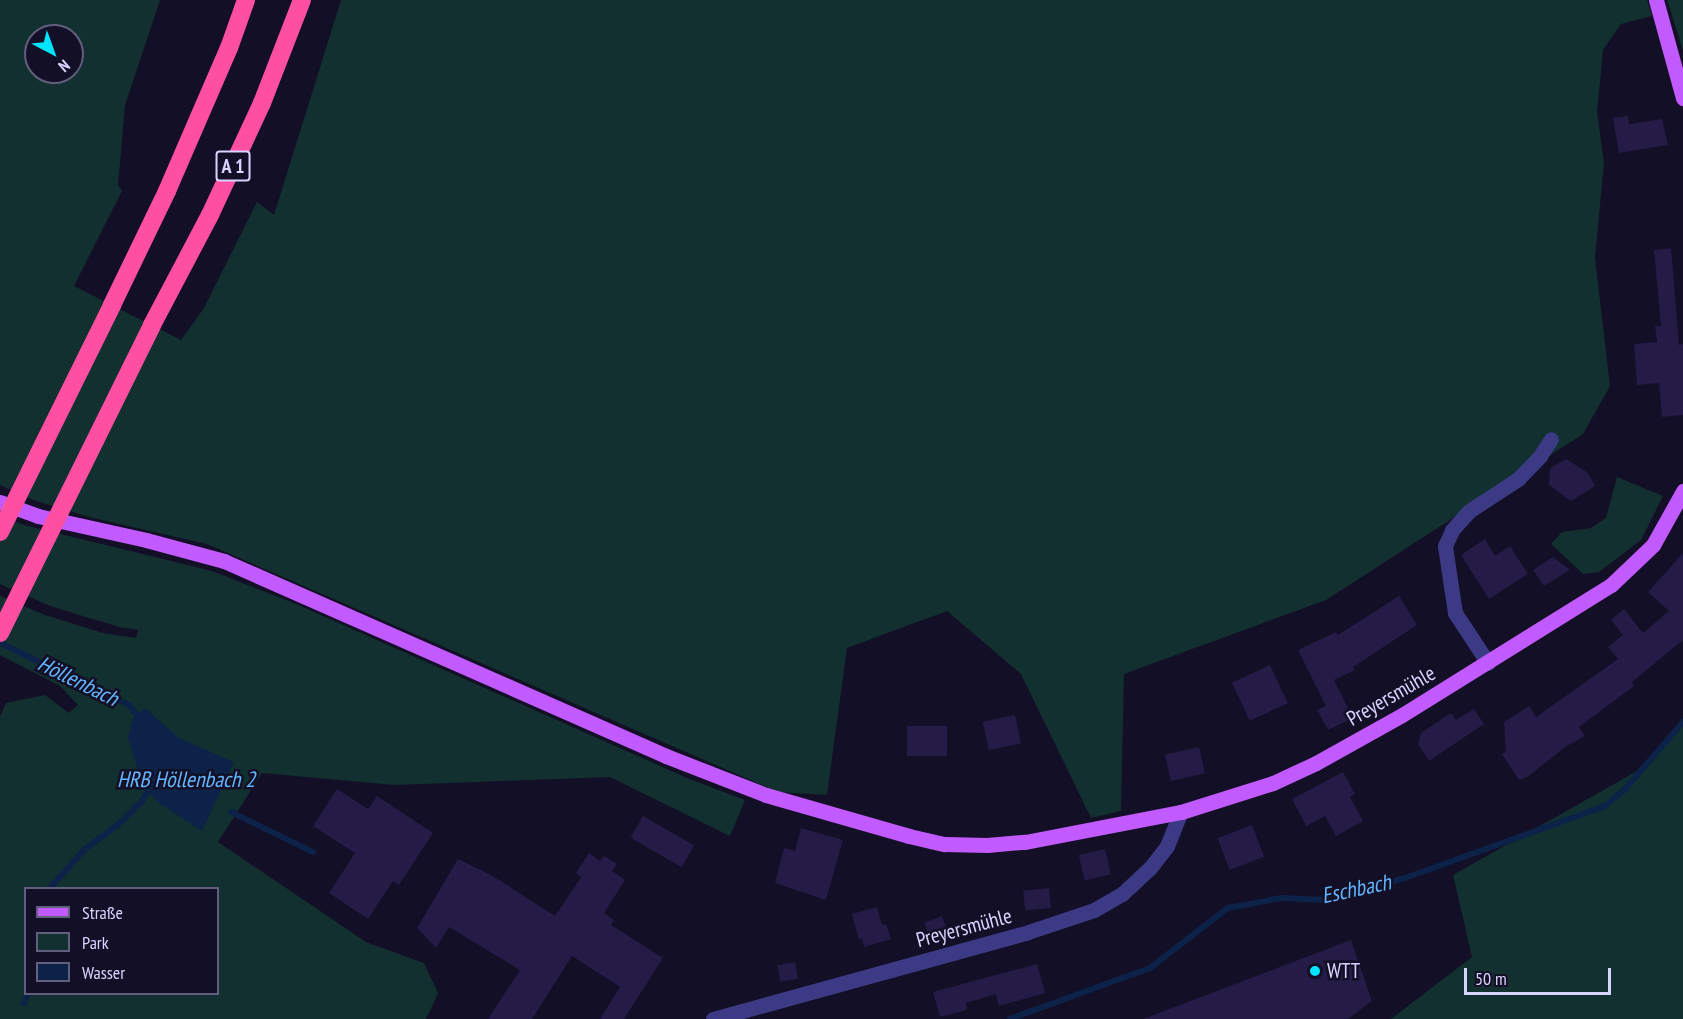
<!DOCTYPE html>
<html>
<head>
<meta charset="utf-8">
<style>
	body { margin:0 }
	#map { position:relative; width:1683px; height:1019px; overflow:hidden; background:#130f26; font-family:"PT Sans Narrow",sans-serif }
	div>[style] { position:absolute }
	.green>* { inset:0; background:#12302f }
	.water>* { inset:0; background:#0c2248 }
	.stream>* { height:6px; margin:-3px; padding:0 3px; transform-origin:3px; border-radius:3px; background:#0c2248 }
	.building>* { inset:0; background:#241b47; transform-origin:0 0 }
	.minor>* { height:15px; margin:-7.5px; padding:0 7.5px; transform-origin:7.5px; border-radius:7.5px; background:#3d3a85 }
	.major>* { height:15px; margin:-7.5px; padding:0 7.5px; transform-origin:7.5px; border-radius:7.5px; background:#c25bff }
	.highway>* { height:18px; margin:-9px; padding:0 9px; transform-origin:9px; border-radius:9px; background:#ff4fa3 }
	.highway-bridge>* { height:18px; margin:-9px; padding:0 9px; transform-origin:9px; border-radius:9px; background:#ff4fa3 }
	.dots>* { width:16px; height:16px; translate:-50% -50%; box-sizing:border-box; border:3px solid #130f26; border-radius:50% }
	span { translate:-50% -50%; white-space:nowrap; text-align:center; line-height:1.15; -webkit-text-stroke:5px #130f26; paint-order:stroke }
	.shield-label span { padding:2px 4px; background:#130f26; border:2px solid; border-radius:4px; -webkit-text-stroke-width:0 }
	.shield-label { font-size:20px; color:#d9d4ff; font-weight:700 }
	.street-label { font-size:21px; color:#d9d4ff }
	.poi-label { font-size:21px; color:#d9d4ff }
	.left { translate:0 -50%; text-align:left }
	.water-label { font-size:22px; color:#62b6ff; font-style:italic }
	.legend { position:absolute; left:24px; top:887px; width:195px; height:108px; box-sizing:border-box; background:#130f26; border:2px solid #625e7d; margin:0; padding:8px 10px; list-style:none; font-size:18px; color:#d9d4ff }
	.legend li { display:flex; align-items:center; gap:12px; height:30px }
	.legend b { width:30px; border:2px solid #625e7d }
	.north { position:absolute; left:24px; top:24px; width:60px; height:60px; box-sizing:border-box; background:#130f26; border:2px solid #625e7d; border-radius:50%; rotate:139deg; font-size:16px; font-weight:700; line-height:24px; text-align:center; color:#d9d4ff }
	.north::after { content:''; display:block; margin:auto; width:21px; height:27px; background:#00e5ff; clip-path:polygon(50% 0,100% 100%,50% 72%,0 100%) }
	.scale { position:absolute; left:1464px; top:968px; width:147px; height:27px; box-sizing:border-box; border:3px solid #d9d4ff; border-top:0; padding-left:8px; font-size:18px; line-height:21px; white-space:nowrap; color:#d9d4ff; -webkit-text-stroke:4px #130f26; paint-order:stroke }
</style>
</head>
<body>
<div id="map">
	<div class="green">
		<i style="clip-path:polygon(evenodd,0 0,160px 0,125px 105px,118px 185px,122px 191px,74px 286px,181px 340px,204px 308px,257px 202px,274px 215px,341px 0,1647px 0,1652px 16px,1621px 24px,1603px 50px,1597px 112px,1604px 163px,1595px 258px,1610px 386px,1583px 434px,1326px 600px,1124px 674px,1121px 811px,1091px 818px,1021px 674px,947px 611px,847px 648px,827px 795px,778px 792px,207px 544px,93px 518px,36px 501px,0 485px,0 0,36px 36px,72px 36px,72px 72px,36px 72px,36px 36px)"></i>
		<i style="clip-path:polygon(1667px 0,1683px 0,1683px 51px,1671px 12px)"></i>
		<i style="clip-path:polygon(1617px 477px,1663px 496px,1641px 540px,1599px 572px,1583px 574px,1551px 544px,1562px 532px,1591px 528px,1606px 518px)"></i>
		<i style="clip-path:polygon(evenodd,0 515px,24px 525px,212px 571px,296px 604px,687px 778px,745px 800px,730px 836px,610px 777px,394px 785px,262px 773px,218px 842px,366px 942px,424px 963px,438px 993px,426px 1019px,0 1019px,0 716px,6px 703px,45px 695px,69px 713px,78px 705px,60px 686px,0 655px,0 596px,45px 615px,103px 633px,136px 638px,138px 630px,119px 627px,50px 606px,0 584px,0 515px,26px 888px,218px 888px,218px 994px,26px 994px,26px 888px)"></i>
		<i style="clip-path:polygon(1683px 725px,1683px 1019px,1391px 1019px,1472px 957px,1453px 875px,1646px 766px)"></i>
	</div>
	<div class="water">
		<i style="clip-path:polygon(145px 708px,179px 738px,234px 762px,202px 831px,159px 803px,142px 784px,128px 737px,133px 718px)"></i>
	</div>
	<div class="stream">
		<i style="left:0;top:643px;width:143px;rotate:25.7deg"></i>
		<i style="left:129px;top:705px;width:18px;rotate:52deg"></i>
		<i style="left:231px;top:812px;width:91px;rotate:26deg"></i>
		<i style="left:50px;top:888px;width:51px;rotate:-48.2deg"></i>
		<i style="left:84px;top:850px;width:44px;rotate:-36.6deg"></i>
		<i style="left:119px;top:824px;width:34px;rotate:-45deg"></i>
		<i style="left:143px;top:800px;width:17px;rotate:-62deg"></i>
		<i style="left:24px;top:1003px;width:10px;rotate:-66deg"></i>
		<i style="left:1010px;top:1019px;width:149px;rotate:-20deg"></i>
		<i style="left:1150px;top:968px;width:98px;rotate:-37.6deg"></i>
		<i style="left:1228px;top:908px;width:54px;rotate:-10.7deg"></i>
		<i style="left:1281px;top:898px;width:44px;rotate:2.6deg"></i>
		<i style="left:1325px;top:900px;width:83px;rotate:-15.4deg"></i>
		<i style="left:1405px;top:878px;width:213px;rotate:-19.8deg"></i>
		<i style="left:1605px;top:806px;width:26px;rotate:-40deg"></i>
		<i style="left:1625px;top:789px;width:89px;rotate:-49.1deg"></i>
	</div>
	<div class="building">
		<i style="clip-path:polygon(1628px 116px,1629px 124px,1662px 119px,1668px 145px,1619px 153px,1613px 118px)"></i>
		<i style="clip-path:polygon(1671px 248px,1679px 345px,1683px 344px,1683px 415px,1662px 417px,1659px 383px,1637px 385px,1634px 344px,1657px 342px,1655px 326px,1661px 326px,1654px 250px)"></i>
		<i style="clip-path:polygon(1566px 459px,1587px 472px,1595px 486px,1571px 501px,1549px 485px,1550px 468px)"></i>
		<i style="clip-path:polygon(1485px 539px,1495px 556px,1510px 546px,1528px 574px,1489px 599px,1461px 555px)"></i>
		<i style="clip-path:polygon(1683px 553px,1683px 640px,1632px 682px,1634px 686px,1579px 727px,1585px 736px,1565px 747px,1529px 776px,1519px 780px,1502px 754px,1506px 751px,1504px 722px,1529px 706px,1536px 717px,1618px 659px,1608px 647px,1623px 635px,1611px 620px,1624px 609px,1643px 633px,1669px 611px,1648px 592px)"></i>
		<i style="clip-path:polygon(1553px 557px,1570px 570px,1544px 586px,1533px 570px)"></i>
		<i style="clip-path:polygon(1399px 596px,1417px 625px,1353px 667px,1355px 670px,1334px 680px,1353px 718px,1328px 730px,1317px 710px,1326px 706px,1298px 650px,1336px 632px,1338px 635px)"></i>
		<i style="left:1270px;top:665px;width:42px;height:42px;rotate:65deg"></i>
		<i style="clip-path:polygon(1474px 709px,1484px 724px,1429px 761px,1418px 744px,1421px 733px,1451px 713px,1456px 720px)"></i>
		<i style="left:1015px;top:715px;width:29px;height:33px;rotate:78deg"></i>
		<i style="left:907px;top:726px;width:40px;height:30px"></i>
		<i style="left:1199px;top:747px;width:27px;height:35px;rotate:77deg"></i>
		<i style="clip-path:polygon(1343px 772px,1355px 794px,1350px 797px,1363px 821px,1336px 836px,1325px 816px,1306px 826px,1292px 799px)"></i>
		<i style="clip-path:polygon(337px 789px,368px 809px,377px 796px,433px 833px,399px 885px,393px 881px,368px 919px,329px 893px,355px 853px,313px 826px)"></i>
		<i style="left:643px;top:816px;width:59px;height:25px;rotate:30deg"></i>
		<i style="left:1252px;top:825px;width:34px;height:37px;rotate:69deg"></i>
		<i style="clip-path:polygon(801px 828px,843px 840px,826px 900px,775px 883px,784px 848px,795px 851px)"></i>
		<i style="left:1105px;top:849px;width:26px;height:27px;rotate:77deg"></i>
		<i style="clip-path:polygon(589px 853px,600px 861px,604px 856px,617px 864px,612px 871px,625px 880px,604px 913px,614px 920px,611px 925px,663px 958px,624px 1019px,600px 1019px,620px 987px,572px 956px,532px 1019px,488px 1019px,520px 970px,449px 927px,436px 948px,417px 928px,458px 859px,493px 876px,555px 916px,581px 877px,576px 873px)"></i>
		<i style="left:1049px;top:888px;width:20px;height:26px;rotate:84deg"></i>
		<i style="clip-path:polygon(877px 907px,882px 925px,886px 924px,891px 939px,864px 947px,862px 939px,859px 940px,852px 914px)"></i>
		<i style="left:942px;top:916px;width:17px;height:19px;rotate:69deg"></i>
		<i style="clip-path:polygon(1351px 940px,1372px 1001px,1348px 1019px,1143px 1019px)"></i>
		<i style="left:795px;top:962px;width:17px;height:18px;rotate:80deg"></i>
		<i style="clip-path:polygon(1037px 964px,1045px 993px,999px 1006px,996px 994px,966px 1003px,967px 1010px,940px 1017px,933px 992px)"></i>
	</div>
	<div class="minor">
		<i style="left:1488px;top:663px;width:60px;rotate:-123.4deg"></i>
		<i style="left:1455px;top:613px;width:68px;rotate:-98.5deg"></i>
		<i style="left:1445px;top:546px;width:17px;rotate:-66deg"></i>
		<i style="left:1452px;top:530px;width:25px;rotate:-48deg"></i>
		<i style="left:1469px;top:511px;width:59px;rotate:-33.1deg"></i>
		<i style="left:1518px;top:479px;width:32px;rotate:-46deg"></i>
		<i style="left:1540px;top:456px;width:20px;rotate:-57deg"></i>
		<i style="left:713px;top:1019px;width:327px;rotate:-15.4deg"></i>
		<i style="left:1028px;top:932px;width:70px;rotate:-18.4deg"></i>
		<i style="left:1094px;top:910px;width:32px;rotate:-30deg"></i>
		<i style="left:1122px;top:894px;width:38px;rotate:-43deg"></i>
		<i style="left:1150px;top:868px;width:28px;rotate:-52deg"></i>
		<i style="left:1167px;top:846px;width:37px;rotate:-68deg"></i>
	</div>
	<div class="major">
		<i style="left:1656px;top:0;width:102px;rotate:74.6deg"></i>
		<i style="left:0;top:502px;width:40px;rotate:20.2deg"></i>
		<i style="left:38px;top:516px;width:111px;rotate:12.5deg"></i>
		<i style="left:146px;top:540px;width:81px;rotate:15.1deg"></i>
		<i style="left:224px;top:561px;width:483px;rotate:23.8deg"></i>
		<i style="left:666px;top:756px;width:107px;rotate:21.3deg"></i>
		<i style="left:766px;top:795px;width:149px;rotate:16deg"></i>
		<i style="left:909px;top:836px;width:37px;rotate:13deg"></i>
		<i style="left:945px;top:844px;width:42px;rotate:1.4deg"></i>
		<i style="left:987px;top:845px;width:38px;rotate:-5deg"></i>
		<i style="left:1025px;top:842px;width:159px;rotate:-10.9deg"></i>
		<i style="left:1181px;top:812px;width:96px;rotate:-17.5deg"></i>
		<i style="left:1273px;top:783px;width:47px;rotate:-24.9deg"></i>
		<i style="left:1316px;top:763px;width:98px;rotate:-29.2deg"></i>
		<i style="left:1402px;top:715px;width:246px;rotate:-31.9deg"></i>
		<i style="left:1611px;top:585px;width:58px;rotate:-43.6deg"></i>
		<i style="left:1653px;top:545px;width:62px;rotate:-60.9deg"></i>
	</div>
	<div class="highway">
		<i style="left:112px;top:305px;width:127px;rotate:-64.2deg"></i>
		<i style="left:167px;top:191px;width:156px;rotate:-66.6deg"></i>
		<i style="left:229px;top:48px;width:51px;rotate:-70.5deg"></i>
		<i style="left:152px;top:325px;width:124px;rotate:-62.2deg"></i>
		<i style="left:210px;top:215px;width:123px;rotate:-65.1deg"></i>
		<i style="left:262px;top:103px;width:110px;rotate:-68.8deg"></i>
	</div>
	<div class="highway-bridge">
		<i style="left:0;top:532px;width:253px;rotate:-63.7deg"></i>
		<i style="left:0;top:633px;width:343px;rotate:-63.7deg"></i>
	</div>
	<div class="dots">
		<i style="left:1315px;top:971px;background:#00e5ff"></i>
	</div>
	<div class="shield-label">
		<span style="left:233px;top:166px">A 1</span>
	</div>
	<div class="street-label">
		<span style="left:1391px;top:696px;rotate:-30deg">Preyersmühle</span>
		<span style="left:964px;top:928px;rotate:-15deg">Preyersmühle</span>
	</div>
	<div class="poi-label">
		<span class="left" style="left:1327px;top:971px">WTT</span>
	</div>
	<div class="water-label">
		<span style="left:78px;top:681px;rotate:26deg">Höllenbach</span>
		<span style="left:186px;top:780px">HRB Höllenbach 2</span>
		<span style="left:1356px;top:889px;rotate:-12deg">Eschbach</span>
	</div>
	<ul class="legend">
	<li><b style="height:8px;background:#c25bff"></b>Straße</li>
	<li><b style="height:16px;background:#12302f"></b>Park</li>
	<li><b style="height:16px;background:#0c2248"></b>Wasser</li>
	</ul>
	<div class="north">N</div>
	<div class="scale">50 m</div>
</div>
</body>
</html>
